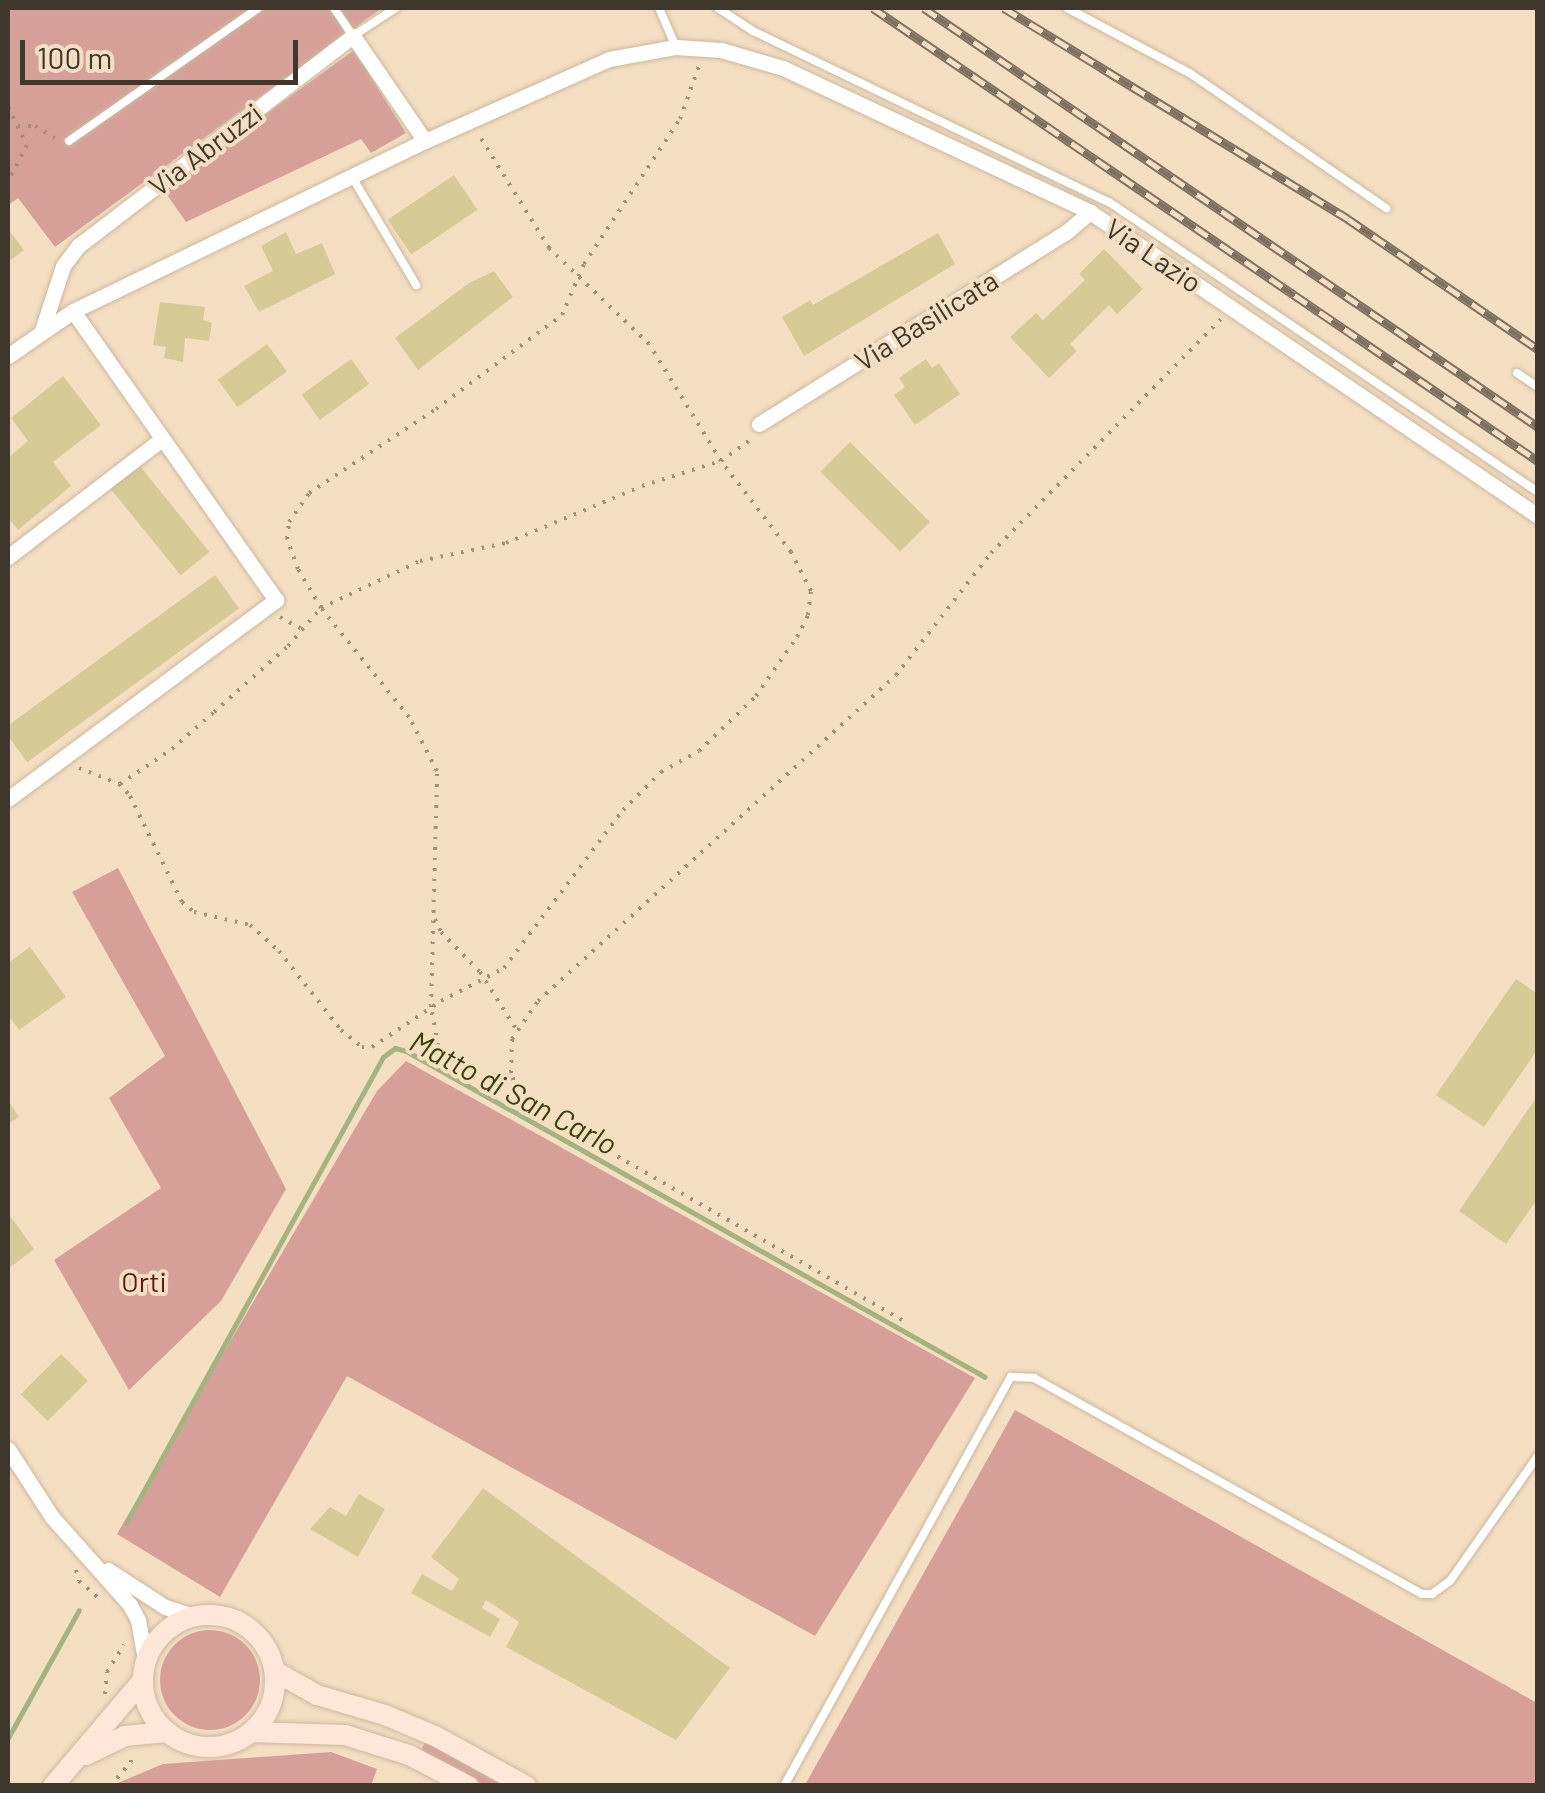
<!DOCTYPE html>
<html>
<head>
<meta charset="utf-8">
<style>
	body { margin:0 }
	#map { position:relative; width:1545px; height:1793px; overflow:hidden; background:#f5dfc3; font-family:Barlow,sans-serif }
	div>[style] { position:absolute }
	.green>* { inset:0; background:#d6a099 }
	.round { border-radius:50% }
	.stream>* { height:5px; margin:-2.5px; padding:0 2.5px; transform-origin:2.5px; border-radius:2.5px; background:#a5b381 }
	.building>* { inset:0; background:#d6cb96; transform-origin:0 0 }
	.path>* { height:4px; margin-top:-2px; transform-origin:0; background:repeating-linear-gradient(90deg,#a0907c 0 2.5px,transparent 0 10.5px) }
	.roads { filter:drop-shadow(0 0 2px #ccb89d) drop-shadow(0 0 2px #ccb89d) }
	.lane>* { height:8px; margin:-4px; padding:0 4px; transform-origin:4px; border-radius:4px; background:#fff }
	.street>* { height:15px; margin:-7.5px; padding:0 7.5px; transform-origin:7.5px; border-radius:7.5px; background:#fff }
	.secondary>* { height:20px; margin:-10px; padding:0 10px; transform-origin:10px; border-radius:10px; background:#fee6d9 }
	.secondary>.ring { margin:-10px; padding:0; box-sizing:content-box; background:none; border:20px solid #fee6d9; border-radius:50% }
	.rail>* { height:9px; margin-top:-4.5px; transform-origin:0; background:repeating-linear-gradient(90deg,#f5dfc3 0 15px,#7e7160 0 30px); box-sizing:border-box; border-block:2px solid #7e7160 }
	span { translate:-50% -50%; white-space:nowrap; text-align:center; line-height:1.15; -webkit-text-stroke:8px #f5dfc3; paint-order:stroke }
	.street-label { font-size:28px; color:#3f372c }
	.park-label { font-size:28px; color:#5d1915 }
	.water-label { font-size:30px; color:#364206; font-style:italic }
	.frame { position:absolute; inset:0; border:10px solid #3f372c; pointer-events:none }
	.scale { position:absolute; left:20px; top:40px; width:278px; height:45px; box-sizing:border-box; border:5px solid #3f372c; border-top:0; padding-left:12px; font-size:30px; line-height:35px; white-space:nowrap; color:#3f372c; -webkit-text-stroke:8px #f5dfc3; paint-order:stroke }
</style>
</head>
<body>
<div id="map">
	<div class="green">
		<i style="clip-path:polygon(8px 8px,382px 8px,55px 247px,18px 198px,8px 205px)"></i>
		<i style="clip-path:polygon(354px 50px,406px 133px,371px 153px,361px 139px,186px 222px,163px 189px)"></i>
		<i style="clip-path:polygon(118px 868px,286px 1189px,221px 1301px,129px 1390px,54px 1260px,161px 1188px,109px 1098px,165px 1056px,72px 892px)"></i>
		<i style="clip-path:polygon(406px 1061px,975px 1378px,815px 1636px,347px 1376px,220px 1597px,117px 1534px,377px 1091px)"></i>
		<i style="clip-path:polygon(1015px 1410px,1537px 1703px,1537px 1785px,805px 1785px)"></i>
		<i class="round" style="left:160px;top:1630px;width:100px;height:100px"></i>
		<i style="clip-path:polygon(425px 1742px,503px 1785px,484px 1785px,421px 1750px)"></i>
		<i style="clip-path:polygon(331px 1752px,377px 1769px,371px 1785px,113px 1785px,163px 1764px)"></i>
	</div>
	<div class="stream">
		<i style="left:126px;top:1523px;width:532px;rotate:-61.12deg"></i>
		<i style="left:383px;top:1057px;width:15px;rotate:-37deg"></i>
		<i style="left:395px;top:1048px;width:11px;rotate:15deg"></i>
		<i style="left:406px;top:1051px;width:664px;rotate:29.38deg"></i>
		<i style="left:8px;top:1738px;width:146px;rotate:-61deg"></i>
	</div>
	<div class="building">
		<i style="left:454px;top:175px;width:42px;height:80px;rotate:56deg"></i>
		<i style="clip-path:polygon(8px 229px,24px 250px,8px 262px)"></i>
		<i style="clip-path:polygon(286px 232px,296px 254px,322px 243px,335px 274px,259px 312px,244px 286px,273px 271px,261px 246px)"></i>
		<i style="clip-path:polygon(938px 233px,955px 264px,804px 356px,782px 317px,810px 300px,813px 305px)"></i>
		<i style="clip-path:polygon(1104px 249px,1143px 289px,1117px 314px,1109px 305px,1070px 344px,1077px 351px,1049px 378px,1010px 337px,1036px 313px,1043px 320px,1085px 280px,1079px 274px)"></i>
		<i style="clip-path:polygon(494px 271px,513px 297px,418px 370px,395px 338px,469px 283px)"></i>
		<i style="clip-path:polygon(160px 302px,205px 307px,203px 320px,212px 323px,209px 341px,185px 338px,183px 362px,164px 358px,166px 347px,153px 345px)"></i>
		<i style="left:267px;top:344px;width:34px;height:61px;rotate:54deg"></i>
		<i style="left:351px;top:359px;width:31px;height:61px;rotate:54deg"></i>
		<i style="clip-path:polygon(926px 359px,932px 368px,939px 363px,960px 394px,915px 425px,894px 395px,905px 387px,899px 378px)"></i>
		<i style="clip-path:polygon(63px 376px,101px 425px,53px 462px,71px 486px,18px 530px,8px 518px,8px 458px,28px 441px,11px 418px)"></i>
		<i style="left:850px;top:442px;width:113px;height:42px;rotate:45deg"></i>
		<i style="left:139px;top:465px;width:112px;height:37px;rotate:51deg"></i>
		<i style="left:215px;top:575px;width:41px;height:262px;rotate:54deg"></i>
		<i style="clip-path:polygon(30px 947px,66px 997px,19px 1030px,8px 1015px,8px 963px)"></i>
		<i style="clip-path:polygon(1516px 979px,1538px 994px,1538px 1049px,1484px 1127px,1436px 1095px)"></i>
		<i style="clip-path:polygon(1538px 1095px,1538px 1198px,1506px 1244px,1459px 1211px)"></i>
		<i style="clip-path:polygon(8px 1100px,19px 1117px,8px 1124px)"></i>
		<i style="clip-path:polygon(8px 1213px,34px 1249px,8px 1269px)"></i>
		<i style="left:61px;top:1354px;width:38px;height:57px;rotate:45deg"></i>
		<i style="clip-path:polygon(483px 1488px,730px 1668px,676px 1740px,506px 1647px,519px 1622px,486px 1600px,482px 1608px,500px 1619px,490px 1637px,411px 1593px,422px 1574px,452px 1591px,459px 1579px,431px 1557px)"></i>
		<i style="clip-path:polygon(359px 1494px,385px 1509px,358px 1557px,310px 1529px,330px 1507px,346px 1516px)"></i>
	</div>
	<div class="path">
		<i style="left:8px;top:107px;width:42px;rotate:63.4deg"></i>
		<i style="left:27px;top:145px;width:41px;rotate:117.8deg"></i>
		<i style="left:18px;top:126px;width:17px"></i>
		<i style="left:35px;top:126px;width:23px;rotate:31deg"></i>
		<i style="left:280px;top:617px;width:25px;rotate:29deg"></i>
		<i style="left:79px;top:768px;width:43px;rotate:21.8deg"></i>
		<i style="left:119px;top:784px;width:16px;rotate:47deg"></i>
		<i style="left:130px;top:796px;width:118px;rotate:63.9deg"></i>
		<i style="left:182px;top:902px;width:16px;rotate:40deg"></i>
		<i style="left:194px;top:912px;width:57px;rotate:13.1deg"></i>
		<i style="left:250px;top:925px;width:39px;rotate:42deg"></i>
		<i style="left:279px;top:951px;width:100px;rotate:51.9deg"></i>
		<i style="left:341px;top:1030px;width:27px;rotate:39deg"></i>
		<i style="left:362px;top:1047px;width:10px"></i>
		<i style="left:372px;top:1047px;width:83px;rotate:-33.7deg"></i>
		<i style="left:441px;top:1001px;width:71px;rotate:-27.6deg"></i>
		<i style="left:504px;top:968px;width:198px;rotate:-53deg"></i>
		<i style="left:623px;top:810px;width:54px;rotate:-45deg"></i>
		<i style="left:661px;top:772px;width:43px;rotate:-28.9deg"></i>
		<i style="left:699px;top:751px;width:79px;rotate:-44deg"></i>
		<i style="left:756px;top:696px;width:72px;rotate:-55.2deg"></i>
		<i style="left:797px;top:637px;width:25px;rotate:-63deg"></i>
		<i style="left:808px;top:615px;width:24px;rotate:-83deg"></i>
		<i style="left:811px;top:591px;width:44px;rotate:-117.1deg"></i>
		<i style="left:791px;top:552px;width:115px;rotate:-127.6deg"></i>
		<i style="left:721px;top:461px;width:137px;rotate:-121.6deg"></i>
		<i style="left:649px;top:344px;width:139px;rotate:-136.2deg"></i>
		<i style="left:549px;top:248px;width:133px;rotate:-121.8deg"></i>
		<i style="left:120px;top:784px;width:63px;rotate:-33.9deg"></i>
		<i style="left:172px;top:749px;width:56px;rotate:-41.4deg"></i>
		<i style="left:214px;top:712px;width:99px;rotate:-41.7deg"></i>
		<i style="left:288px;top:646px;width:50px;rotate:-49deg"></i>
		<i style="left:321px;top:608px;width:110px;rotate:-25.4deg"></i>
		<i style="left:420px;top:561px;width:88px;rotate:-11.8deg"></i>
		<i style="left:506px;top:543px;width:147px;rotate:-22.7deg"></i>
		<i style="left:642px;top:486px;width:83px;rotate:-17.6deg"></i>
		<i style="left:721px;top:461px;width:39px;rotate:-36deg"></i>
		<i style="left:435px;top:919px;width:14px;rotate:65deg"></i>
		<i style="left:441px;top:932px;width:56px;rotate:45.7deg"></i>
		<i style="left:480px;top:972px;width:67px;rotate:57.7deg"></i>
		<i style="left:529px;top:1106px;width:78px;rotate:-156.7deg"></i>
		<i style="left:457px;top:1075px;width:25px;rotate:-132deg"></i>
		<i style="left:440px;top:1056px;width:50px;rotate:-100.4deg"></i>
		<i style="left:431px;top:1007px;width:236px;rotate:-88.5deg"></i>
		<i style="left:437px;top:771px;width:61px;rotate:-117.4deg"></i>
		<i style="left:409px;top:717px;width:140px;rotate:-128.9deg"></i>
		<i style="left:321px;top:608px;width:45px;rotate:-120.5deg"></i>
		<i style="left:298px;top:569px;width:32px;rotate:-110deg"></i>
		<i style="left:287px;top:539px;width:17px;rotate:-83deg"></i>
		<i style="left:289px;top:522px;width:35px;rotate:-55deg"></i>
		<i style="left:309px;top:493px;width:152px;rotate:-33.5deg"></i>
		<i style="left:436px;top:409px;width:157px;rotate:-36.7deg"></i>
		<i style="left:562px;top:315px;width:56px;rotate:-66.7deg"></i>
		<i style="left:584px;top:264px;width:174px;rotate:-56.5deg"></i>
		<i style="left:680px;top:119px;width:59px;rotate:-70.3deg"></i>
		<i style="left:902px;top:1320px;width:428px;rotate:-150.1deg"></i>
		<i style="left:531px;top:1107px;width:22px;rotate:-129deg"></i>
		<i style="left:517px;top:1090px;width:18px;rotate:-109deg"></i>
		<i style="left:511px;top:1073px;width:34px;rotate:-88deg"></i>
		<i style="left:512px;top:1039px;width:46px;rotate:-55.6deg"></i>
		<i style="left:538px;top:1001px;width:484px;rotate:-42.3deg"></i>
		<i style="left:896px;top:675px;width:155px;rotate:-52.1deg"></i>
		<i style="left:991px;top:553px;width:328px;rotate:-45.5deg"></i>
		<i style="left:76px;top:1570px;width:11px;rotate:75deg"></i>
		<i style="left:79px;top:1581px;width:29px;rotate:41deg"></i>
		<i style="left:105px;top:1694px;width:22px;rotate:-85deg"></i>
		<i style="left:107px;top:1672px;width:32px;rotate:-58deg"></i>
		<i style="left:110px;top:1786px;width:32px;rotate:-49deg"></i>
		<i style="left:131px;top:1762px;width:9px;rotate:-90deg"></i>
	</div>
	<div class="roads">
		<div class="lane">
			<i style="left:334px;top:8px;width:34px;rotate:56deg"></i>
			<i style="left:353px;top:36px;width:51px;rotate:-33.1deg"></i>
			<i style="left:659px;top:8px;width:43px;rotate:66.4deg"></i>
			<i style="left:718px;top:8px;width:42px;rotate:33.3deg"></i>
			<i style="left:753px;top:31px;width:395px;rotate:25.7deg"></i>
			<i style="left:1109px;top:202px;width:518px;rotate:34.06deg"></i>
			<i style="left:1067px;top:8px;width:140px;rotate:28deg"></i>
			<i style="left:1191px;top:74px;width:237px;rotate:34.5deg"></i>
			<i style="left:69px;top:141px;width:231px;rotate:-35.1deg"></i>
			<i style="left:352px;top:177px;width:126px;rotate:59.3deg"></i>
			<i style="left:1517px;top:373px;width:25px;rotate:34deg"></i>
			<i style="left:784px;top:1786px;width:468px;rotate:-61deg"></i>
			<i style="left:1011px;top:1377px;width:23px;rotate:2deg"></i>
			<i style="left:1034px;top:1378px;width:444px;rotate:29.1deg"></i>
			<i style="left:1422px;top:1594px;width:10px"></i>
			<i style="left:1432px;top:1594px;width:22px;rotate:-36deg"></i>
			<i style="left:1450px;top:1581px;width:153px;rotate:-54.9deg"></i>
		</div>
		<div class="street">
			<i style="left:42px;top:330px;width:67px;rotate:-71.8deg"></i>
			<i style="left:63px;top:266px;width:25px;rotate:-53deg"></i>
			<i style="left:78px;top:246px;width:346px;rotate:-37.4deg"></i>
			<i style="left:353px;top:36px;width:127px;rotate:55.6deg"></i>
			<i style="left:8px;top:356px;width:79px;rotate:-34.7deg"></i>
			<i style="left:73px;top:311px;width:391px;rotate:-25.8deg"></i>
			<i style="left:425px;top:141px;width:201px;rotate:-24deg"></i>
			<i style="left:609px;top:59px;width:68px;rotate:-10.2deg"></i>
			<i style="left:676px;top:47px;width:45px;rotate:3.8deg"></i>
			<i style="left:721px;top:50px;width:65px;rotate:16.2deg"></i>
			<i style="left:783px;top:68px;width:339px;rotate:25.1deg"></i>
			<i style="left:1090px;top:212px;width:541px;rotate:34.16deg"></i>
			<i style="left:759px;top:424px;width:361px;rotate:-32deg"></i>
			<i style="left:1065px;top:233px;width:33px;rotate:-40deg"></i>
			<i style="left:8px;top:557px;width:194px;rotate:-37.5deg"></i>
			<i style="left:8px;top:799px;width:334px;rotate:-36.6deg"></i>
			<i style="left:276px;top:600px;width:353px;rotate:-125.1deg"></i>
			<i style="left:8px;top:1449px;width:81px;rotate:57.1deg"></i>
			<i style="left:52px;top:1517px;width:118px;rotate:48.4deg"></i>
			<i style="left:130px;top:1605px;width:17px;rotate:62deg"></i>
			<i style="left:138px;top:1620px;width:39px;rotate:80deg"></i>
			<i style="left:108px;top:1570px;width:68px;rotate:33deg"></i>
			<i style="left:165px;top:1607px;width:29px;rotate:18deg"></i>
		</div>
		<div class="secondary">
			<i class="ring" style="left:143px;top:1615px;width:112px;height:112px"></i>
			<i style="left:276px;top:1672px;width:47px;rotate:29.3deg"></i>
			<i style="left:317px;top:1695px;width:71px;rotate:16.4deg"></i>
			<i style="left:385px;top:1715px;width:54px;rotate:22.8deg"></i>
			<i style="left:435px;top:1736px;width:104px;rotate:28.8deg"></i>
			<i style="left:251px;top:1732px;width:94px;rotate:1.8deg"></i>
			<i style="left:345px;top:1735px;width:67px;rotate:17.4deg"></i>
			<i style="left:409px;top:1755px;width:67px;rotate:27.7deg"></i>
			<i style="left:86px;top:1755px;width:43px;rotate:-26deg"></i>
			<i style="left:125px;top:1736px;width:43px;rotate:-5.3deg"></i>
			<i style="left:53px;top:1786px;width:139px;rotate:-49.7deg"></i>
		</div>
	</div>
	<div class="rail">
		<i style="left:873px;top:8px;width:805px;rotate:34.26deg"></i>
		<i style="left:924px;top:8px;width:743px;rotate:34.31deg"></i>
		<i style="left:1004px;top:8px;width:404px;rotate:31.5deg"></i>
		<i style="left:1348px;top:219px;width:230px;rotate:34.4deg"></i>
	</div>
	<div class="street-label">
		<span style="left:205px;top:149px;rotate:-37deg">Via Abruzzi</span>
		<span style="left:1154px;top:255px;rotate:34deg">Via Lazio</span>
		<span style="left:926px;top:320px;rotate:-32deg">Via Basilicata</span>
	</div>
	<div class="park-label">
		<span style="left:144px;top:1281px">Orti</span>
	</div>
	<div class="water-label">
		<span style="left:514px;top:1092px;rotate:28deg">Matto di San Carlo</span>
	</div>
	<div class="frame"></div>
	<div class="scale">100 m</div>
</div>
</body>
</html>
